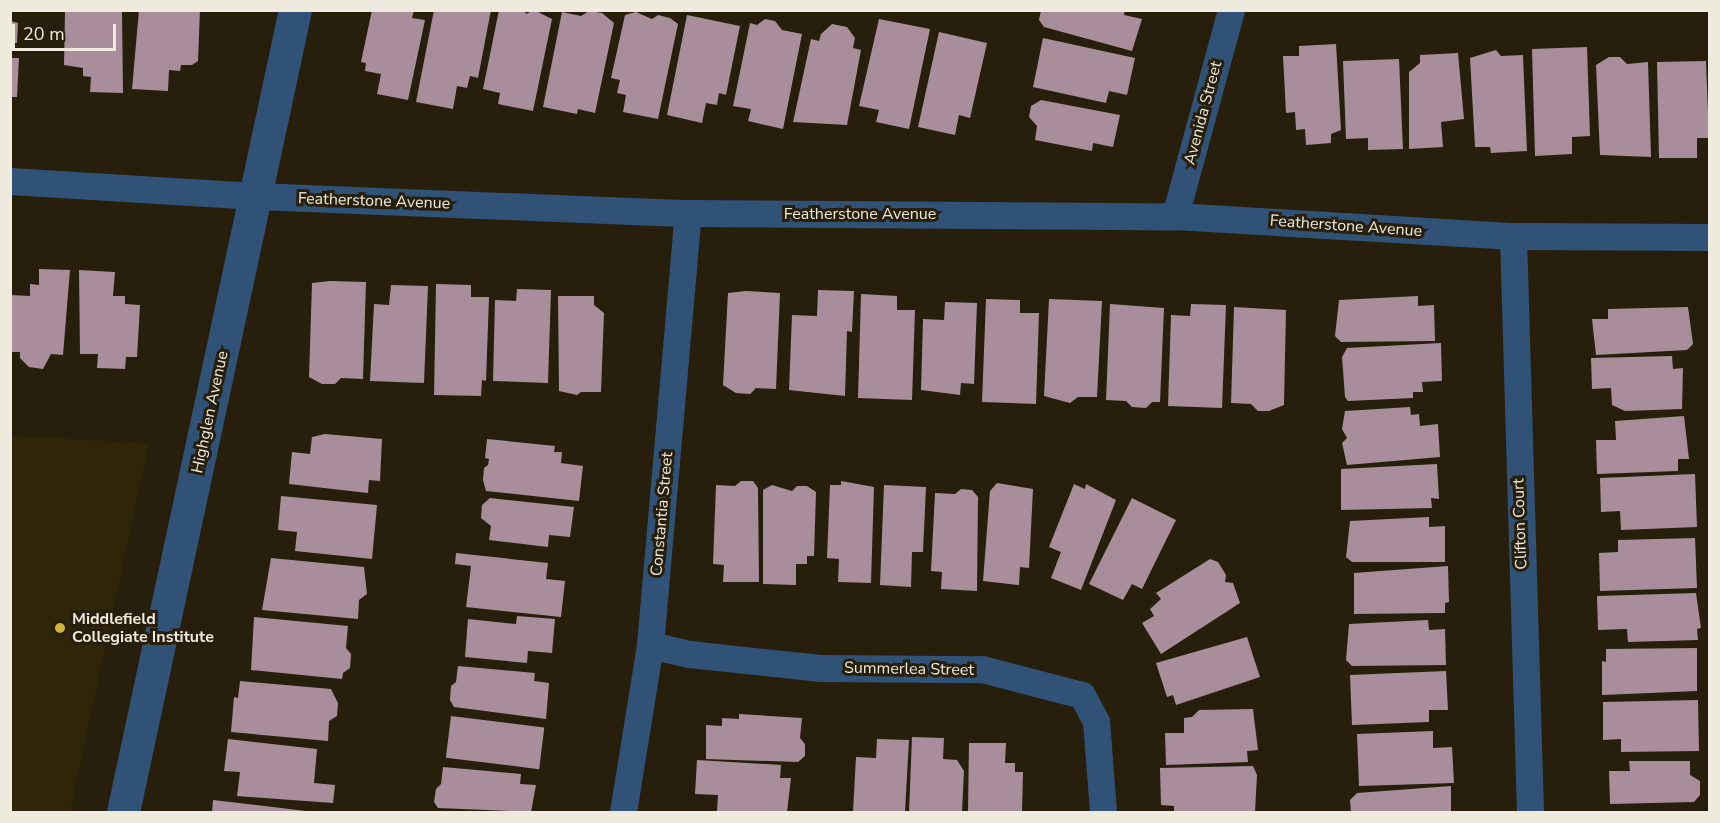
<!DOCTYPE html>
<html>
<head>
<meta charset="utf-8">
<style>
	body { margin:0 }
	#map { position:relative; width:1720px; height:823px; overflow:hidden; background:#271f0b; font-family:"Nunito Sans",sans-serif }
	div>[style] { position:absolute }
	.built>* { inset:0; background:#2f2509 }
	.building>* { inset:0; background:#a88e9b; transform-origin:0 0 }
	.minor>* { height:27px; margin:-13.5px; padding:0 13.5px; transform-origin:13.5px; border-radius:13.5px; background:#305276 }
	.tertiary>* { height:33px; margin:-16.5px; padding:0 16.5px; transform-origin:16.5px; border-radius:16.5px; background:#305276 }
	.dots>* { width:16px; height:16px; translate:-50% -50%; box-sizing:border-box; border:3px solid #271f0b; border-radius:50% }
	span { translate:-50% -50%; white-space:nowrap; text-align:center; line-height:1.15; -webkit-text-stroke:6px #271f0b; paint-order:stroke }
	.street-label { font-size:16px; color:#efeade }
	.poi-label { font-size:16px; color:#efeade; font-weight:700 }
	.left { translate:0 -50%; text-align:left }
	.frame { position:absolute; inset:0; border:12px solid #efeade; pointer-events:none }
	.scale { position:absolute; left:12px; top:24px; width:104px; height:27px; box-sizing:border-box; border:3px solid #efeade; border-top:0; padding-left:8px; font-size:18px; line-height:21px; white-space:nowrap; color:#efeade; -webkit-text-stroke:4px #271f0b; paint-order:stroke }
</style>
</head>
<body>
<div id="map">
	<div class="built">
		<i style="clip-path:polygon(10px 436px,149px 443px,70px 812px,11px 812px)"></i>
	</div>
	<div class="building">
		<i style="clip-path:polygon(65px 10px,122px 10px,123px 93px,90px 92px,91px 77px,83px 76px,83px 68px,64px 65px)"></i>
		<i style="clip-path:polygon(139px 10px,200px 10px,198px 61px,192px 65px,181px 65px,180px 71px,169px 70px,168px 91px,132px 89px)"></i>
		<i style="clip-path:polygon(372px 10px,414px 10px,412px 18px,425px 20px,408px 100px,377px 94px,381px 74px,365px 71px,366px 63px,361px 62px)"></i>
		<i style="clip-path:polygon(434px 10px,491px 10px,478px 78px,470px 76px,467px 88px,457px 86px,453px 109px,416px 102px)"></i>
		<i style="clip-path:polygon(499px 10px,524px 10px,526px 14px,534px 10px,552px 19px,533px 111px,498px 104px,500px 93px,483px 89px)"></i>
		<i style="clip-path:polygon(1041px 10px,1125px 10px,1124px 15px,1142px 19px,1132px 51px,1044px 27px,1039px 20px)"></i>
		<i style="clip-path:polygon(589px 11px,602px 13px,614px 23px,595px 113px,578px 109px,577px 114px,543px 107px,562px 12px,581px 16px)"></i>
		<i style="clip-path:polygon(636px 12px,652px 19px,658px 15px,670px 18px,678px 24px,658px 119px,623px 112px,626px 95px,617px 93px,620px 80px,611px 78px,625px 15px)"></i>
		<i style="clip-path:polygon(687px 15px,740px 26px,726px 95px,719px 93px,717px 105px,706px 103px,702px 123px,667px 115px)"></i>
		<i style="clip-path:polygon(765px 19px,775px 21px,782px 30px,802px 34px,783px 129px,748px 121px,751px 109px,733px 106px,750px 23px,757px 25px)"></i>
		<i style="clip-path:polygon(879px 19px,930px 29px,909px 129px,876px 122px,879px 110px,859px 106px)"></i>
		<i style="clip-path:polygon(10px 21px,18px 23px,17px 43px,10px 43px)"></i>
		<i style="clip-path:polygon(832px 24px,847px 27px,855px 38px,853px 48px,861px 50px,847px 125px,793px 122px,811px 39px,819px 41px,821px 34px)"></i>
		<i style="clip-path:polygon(939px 32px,987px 43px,970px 118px,959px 115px,955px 135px,918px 127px)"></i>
		<i style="clip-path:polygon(1043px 38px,1135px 58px,1127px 95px,1109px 91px,1106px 103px,1033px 87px)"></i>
		<i style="clip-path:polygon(1336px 44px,1341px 130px,1331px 134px,1331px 143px,1306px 145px,1305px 129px,1296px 130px,1295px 112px,1286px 113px,1283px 56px,1299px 56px,1299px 46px)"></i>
		<i style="clip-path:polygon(1587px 47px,1590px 136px,1572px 137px,1572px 154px,1535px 156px,1532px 49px)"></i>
		<i style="clip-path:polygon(1496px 50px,1501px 56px,1523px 55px,1527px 151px,1491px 153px,1490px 147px,1475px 147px,1470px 58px)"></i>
		<i style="clip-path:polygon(1458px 53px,1464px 119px,1441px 122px,1443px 147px,1409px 149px,1409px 72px,1420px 63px,1420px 55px)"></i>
		<i style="clip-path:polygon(1609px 57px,1620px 57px,1627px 64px,1648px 62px,1651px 157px,1600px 155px,1596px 65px)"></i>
		<i style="clip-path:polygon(10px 58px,19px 58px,17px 97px,10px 97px)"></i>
		<i style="clip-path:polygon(1399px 59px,1403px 149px,1368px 150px,1368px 138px,1346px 139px,1343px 61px)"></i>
		<i style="clip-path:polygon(1706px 61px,1709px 138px,1697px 138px,1697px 158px,1659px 158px,1657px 62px)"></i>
		<i style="clip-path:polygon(1041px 100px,1120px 115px,1113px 147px,1093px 143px,1092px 151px,1035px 140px,1037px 126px,1029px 117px,1031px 106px)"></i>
		<i style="clip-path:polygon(39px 269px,70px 270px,63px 355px,51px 354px,43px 369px,29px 367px,20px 358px,20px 352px,10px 352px,10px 295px,30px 296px,30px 284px,39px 285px)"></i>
		<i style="clip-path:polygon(79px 270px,115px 272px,113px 296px,125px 296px,125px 304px,140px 305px,137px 357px,126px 357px,125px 369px,97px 368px,98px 354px,80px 354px)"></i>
		<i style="clip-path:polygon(330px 281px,366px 282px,363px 379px,341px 378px,335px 384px,322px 384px,309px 377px,312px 283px)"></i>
		<i style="clip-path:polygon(436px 284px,471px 285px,471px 297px,489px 297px,486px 381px,482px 380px,481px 396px,434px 395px)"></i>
		<i style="clip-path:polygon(391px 285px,428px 286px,424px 383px,370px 381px,374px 304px,389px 305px)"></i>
		<i style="clip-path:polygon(517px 289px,551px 290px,548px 383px,493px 381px,495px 300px,516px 301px)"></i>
		<i style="clip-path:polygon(818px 290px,854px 291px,852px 332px,847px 331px,845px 396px,789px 390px,792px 315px,817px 316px)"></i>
		<i style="clip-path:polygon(746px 291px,780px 293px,776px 389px,756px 388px,750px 394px,736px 393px,723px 385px,728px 293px)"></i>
		<i style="clip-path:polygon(861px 294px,897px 296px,897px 310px,915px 310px,912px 400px,858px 398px)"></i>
		<i style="clip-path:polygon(558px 296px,594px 296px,594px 305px,604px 313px,601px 392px,581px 392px,577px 395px,559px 391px)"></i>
		<i style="clip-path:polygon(1418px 296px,1418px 306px,1434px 305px,1435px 341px,1341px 342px,1335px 336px,1339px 300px)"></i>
		<i style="clip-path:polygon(986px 299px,1020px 300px,1020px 313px,1039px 313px,1036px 404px,982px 402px)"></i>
		<i style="clip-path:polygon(1049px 299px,1102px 301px,1097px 397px,1078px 397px,1070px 403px,1044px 396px)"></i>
		<i style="clip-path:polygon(945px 302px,977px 303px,974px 384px,961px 383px,960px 395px,921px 390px,923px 319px,944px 320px)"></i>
		<i style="clip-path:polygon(1110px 304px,1164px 308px,1160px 402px,1152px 402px,1146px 408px,1132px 407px,1126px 401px,1106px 400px)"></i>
		<i style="clip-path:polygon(1191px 304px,1226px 305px,1222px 408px,1168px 406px,1171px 315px,1190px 316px)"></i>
		<i style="clip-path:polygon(1234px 307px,1286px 310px,1284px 405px,1269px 411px,1258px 411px,1251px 404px,1231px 403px)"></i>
		<i style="clip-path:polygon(1688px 307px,1693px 344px,1687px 350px,1596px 355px,1592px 319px,1608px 319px,1608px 309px)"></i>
		<i style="clip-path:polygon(1441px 343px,1442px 381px,1422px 382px,1423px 392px,1413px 392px,1413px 398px,1348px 401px,1345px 397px,1342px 357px,1347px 348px)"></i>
		<i style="clip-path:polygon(1672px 356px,1673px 369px,1683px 368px,1682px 409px,1625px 411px,1612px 405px,1611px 388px,1592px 389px,1591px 358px)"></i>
		<i style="clip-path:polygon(1410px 407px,1411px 415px,1419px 414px,1420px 426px,1438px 424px,1440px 457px,1347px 465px,1342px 443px,1347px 438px,1342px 429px,1345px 411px)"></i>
		<i style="clip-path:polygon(1684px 416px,1689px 459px,1678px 459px,1678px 471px,1597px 474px,1596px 440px,1616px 440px,1615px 421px)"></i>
		<i style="clip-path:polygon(325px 434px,382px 439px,380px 481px,369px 480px,368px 493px,289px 484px,292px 452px,310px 454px,312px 437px)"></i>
		<i style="clip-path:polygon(487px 439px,555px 446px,554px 452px,562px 452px,561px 463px,583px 466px,579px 501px,486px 491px,483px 480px,484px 468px,488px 465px,489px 459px,485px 458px)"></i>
		<i style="clip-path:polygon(1437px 464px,1439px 499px,1431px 498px,1432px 508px,1341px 510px,1341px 469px)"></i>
		<i style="clip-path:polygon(1695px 474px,1697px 527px,1621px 530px,1620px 511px,1601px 512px,1600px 478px)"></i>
		<i style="clip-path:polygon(741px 481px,753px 481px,758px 488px,759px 582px,723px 582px,724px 565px,713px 564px,716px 485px,735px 486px)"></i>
		<i style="clip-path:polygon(841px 481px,874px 487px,871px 583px,838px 582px,839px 559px,827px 558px,830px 485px,841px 485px)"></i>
		<i style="clip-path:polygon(997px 483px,1033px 489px,1029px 568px,1020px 567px,1019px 585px,983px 581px,990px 491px)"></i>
		<i style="clip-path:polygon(1074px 484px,1085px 489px,1086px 484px,1116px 500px,1081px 590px,1051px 578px,1061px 552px,1049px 547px)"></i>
		<i style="clip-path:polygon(772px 485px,792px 491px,797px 486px,807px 486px,816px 492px,814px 556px,807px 556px,807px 564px,796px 564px,796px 585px,763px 584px,763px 490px)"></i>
		<i style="clip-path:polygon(884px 485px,926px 487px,923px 552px,912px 552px,911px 587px,880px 585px)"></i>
		<i style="clip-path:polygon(961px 489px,972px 490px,978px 497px,977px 591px,941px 589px,942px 572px,931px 571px,935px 493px,955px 494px)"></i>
		<i style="clip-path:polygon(281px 496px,377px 505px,372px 559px,295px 551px,297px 532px,278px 530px)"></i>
		<i style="clip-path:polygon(490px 498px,574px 507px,570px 537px,549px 535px,548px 547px,489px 540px,491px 526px,481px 518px,482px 505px)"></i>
		<i style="clip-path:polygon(1132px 498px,1176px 520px,1142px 589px,1132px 584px,1123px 600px,1089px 584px)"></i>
		<i style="clip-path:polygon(1429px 517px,1429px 527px,1445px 526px,1445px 562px,1352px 562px,1346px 557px,1350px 521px)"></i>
		<i style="clip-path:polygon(1695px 538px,1697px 588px,1600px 591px,1599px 553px,1618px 552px,1618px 540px)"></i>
		<i style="clip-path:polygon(456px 553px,548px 563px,546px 579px,565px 581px,561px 617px,466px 607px,471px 566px,455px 564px)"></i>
		<i style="clip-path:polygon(271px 558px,364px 567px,367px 594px,359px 600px,358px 619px,262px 610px)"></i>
		<i style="clip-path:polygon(1210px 559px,1218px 562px,1226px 575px,1225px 582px,1233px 583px,1240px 603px,1161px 654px,1142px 623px,1154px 616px,1150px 609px,1161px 599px,1156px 593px)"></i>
		<i style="clip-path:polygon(1448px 566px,1449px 602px,1445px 603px,1445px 613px,1354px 614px,1354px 573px)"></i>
		<i style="clip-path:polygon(1696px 593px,1701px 628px,1697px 629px,1698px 640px,1628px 642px,1627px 629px,1598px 630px,1597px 596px)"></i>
		<i style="clip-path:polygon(517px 616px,555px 619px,552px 653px,528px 651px,527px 663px,465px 657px,468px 619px,516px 624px)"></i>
		<i style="clip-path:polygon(254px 617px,348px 626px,346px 648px,351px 654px,350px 668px,343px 673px,342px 679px,251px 670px)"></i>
		<i style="clip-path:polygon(1428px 620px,1429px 630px,1445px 629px,1446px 665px,1352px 666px,1346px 660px,1349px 624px)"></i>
		<i style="clip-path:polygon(1247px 637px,1260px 677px,1176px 705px,1173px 695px,1167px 697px,1156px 663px)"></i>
		<i style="clip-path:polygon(1697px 648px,1697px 691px,1602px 695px,1602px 661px,1606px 662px,1606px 649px)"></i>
		<i style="clip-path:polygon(458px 666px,535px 673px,534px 681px,549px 683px,546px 719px,454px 707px,450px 700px,451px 686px,456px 682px)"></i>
		<i style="clip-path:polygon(1446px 671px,1448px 710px,1429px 710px,1429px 722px,1352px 725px,1350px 675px)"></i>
		<i style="clip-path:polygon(240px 681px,331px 689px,338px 703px,337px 716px,329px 721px,328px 741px,231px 732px,234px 697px,238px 698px)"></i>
		<i style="clip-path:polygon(1698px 700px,1699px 751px,1621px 752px,1621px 739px,1603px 740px,1603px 702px)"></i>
		<i style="clip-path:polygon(1253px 709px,1258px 750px,1247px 751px,1248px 762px,1166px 765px,1165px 733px,1184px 733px,1184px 718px,1192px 717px,1199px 710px)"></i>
		<i style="clip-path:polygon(739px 714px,802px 718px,800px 738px,805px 744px,805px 756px,798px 762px,706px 759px,706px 725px,722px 726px,722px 718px,739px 719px)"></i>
		<i style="left:451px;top:716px;width:94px;height:42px;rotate:7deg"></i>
		<i style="clip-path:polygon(1433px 731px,1433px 748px,1452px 747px,1454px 783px,1359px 786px,1357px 734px)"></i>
		<i style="clip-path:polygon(912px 737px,944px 738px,943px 759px,957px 760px,964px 771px,962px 812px,909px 812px)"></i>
		<i style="clip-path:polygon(228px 739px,317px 749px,314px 783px,335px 785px,333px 803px,237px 796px,240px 772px,224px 771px)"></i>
		<i style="clip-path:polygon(877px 739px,909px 740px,905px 812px,853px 812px,856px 757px,876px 758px)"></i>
		<i style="clip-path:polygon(969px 743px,1006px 743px,1005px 763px,1015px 763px,1015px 772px,1023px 772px,1022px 812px,968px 812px)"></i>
		<i style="clip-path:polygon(697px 760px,781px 765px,780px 778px,791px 778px,787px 812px,717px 811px,718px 795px,695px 794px)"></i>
		<i style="clip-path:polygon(1629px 761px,1690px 761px,1690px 775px,1700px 781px,1700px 795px,1694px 802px,1610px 804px,1609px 771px,1630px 771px)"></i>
		<i style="clip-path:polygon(1253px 766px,1257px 775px,1255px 812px,1174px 812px,1174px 806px,1161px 805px,1160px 768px)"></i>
		<i style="clip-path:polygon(443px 767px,521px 774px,520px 784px,536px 785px,531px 812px,438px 808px,434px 802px,436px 789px,441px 784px)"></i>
		<i style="clip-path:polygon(1451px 786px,1451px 812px,1351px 812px,1350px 800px,1357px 793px)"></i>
		<i style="clip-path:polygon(213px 800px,306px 811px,306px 812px,212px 812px)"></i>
	</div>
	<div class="minor">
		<i style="left:10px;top:181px;width:247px;rotate:3.5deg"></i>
		<i style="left:257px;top:196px;width:431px;rotate:2.3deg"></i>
		<i style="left:688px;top:213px;width:487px;rotate:0.4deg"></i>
		<i style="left:1175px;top:216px;width:339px;rotate:3.4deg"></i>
		<i style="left:1513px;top:236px;width:197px;rotate:0.3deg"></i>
		<i style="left:1175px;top:216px;width:213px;rotate:-74.8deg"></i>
		<i style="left:1513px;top:236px;width:576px;rotate:88.31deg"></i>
		<i style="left:650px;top:645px;width:40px;rotate:13deg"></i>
		<i style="left:689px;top:654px;width:132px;rotate:6.1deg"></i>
		<i style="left:820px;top:668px;width:162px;rotate:0.4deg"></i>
		<i style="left:982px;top:669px;width:103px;rotate:14.6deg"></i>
		<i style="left:1082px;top:695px;width:30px;rotate:62deg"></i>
		<i style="left:1096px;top:721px;width:91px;rotate:85.6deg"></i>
		<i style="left:623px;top:812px;width:169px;rotate:-80.8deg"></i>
		<i style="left:650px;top:645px;width:434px;rotate:-85deg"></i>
	</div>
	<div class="tertiary">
		<i style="left:123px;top:812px;width:820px;rotate:-77.9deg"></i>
	</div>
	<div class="dots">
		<i style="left:60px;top:628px;background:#d4b635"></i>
	</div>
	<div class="street-label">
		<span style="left:1203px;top:113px;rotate:-75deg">Avenida Street</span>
		<span style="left:374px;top:201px;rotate:2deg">Featherstone Avenue</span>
		<span style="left:860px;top:214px">Featherstone Avenue</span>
		<span style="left:1346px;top:226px;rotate:4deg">Featherstone Avenue</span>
		<span style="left:210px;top:412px;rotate:-78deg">Highglen Avenue</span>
		<span style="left:662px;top:514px;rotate:-85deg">Constantia Street</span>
		<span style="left:1520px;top:524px;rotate:-92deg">Clifton Court</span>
		<span style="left:909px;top:669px;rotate:1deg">Summerlea Street</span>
	</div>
	<div class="poi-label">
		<span class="left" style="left:72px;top:628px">Middlefield<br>Collegiate Institute</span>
	</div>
	<div class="frame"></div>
	<div class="scale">20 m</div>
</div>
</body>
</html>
